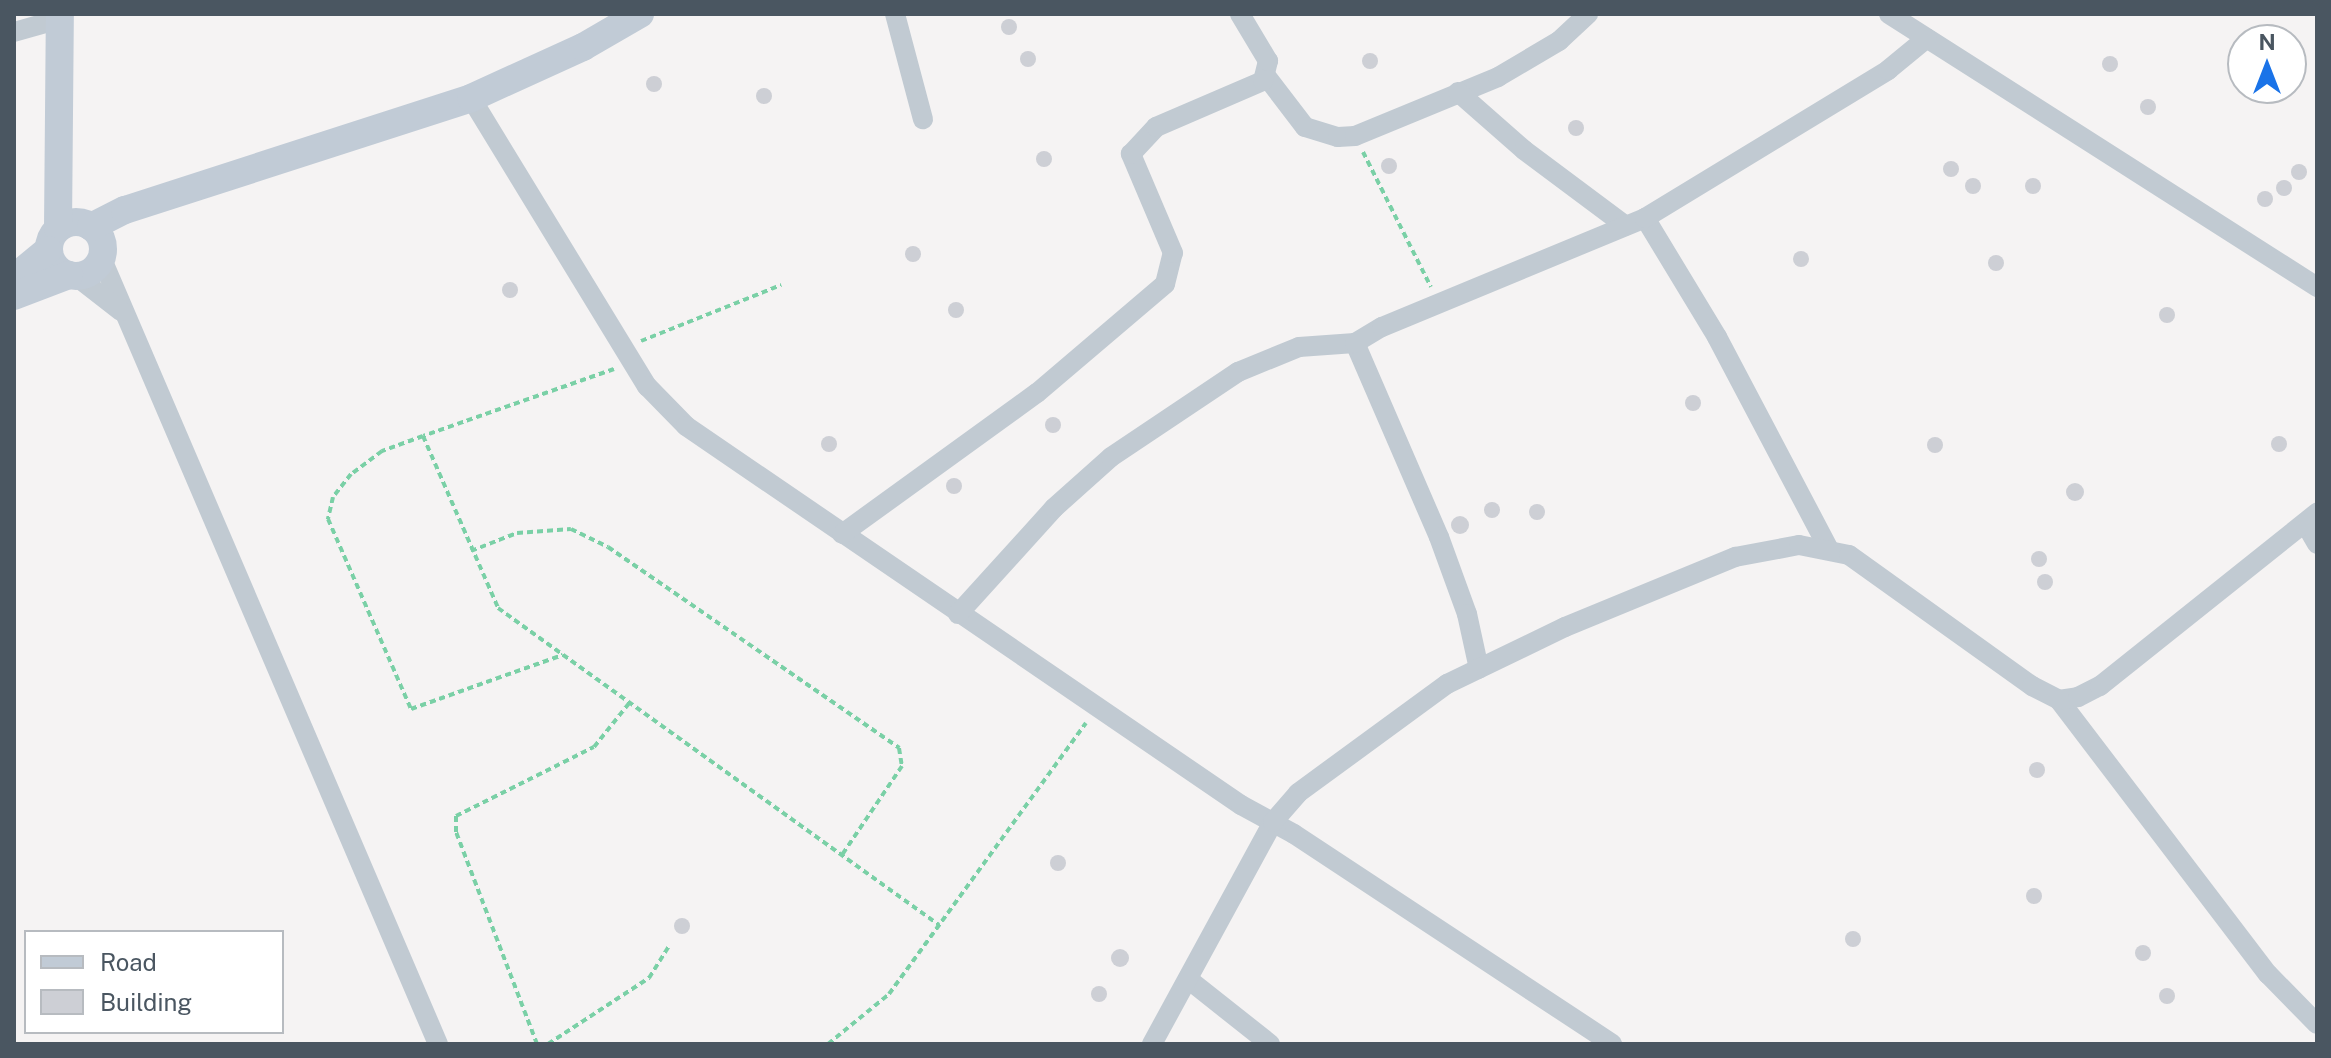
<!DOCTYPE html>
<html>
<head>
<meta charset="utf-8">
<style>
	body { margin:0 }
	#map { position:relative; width:2331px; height:1058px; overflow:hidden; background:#f5f3f3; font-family:"Public Sans",sans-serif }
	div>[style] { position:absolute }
	.building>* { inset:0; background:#cdcfd5 }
	.round { border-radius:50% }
	.path>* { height:4px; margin-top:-2px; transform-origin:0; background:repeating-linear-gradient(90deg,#7ad0a6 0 6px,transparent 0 10px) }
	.street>* { height:20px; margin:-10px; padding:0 10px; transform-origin:10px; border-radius:10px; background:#c1cad2 }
	.secondary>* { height:28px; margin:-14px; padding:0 14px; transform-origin:14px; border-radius:14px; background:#c1cbd6 }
	.secondary>.ring { margin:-14px; padding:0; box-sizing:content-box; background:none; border:28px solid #c1cbd6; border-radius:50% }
	span { translate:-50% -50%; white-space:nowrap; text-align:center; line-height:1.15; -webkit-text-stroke:6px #fff; paint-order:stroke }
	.frame { position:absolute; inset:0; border:16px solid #4a5661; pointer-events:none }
	.legend { position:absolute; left:24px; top:930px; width:260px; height:104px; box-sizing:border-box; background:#fff; border:2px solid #b7bbc0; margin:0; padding:10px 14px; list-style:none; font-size:24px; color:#4a5661 }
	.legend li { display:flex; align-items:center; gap:16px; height:40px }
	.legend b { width:40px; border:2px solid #b7bbc0 }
	.north { position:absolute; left:2227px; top:24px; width:80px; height:80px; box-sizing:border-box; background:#fff; border:2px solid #b7bbc0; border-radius:50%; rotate:0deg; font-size:22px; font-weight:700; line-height:32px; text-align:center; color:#4a5661 }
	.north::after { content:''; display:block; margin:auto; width:28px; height:36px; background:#1a73e8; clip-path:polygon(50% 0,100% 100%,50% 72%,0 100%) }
</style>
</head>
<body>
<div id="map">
	<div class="building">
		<i class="round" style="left:1001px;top:19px;width:16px;height:16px"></i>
		<i class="round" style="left:1020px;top:51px;width:16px;height:16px"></i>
		<i class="round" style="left:1362px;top:53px;width:16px;height:16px"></i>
		<i class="round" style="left:2102px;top:56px;width:16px;height:16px"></i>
		<i class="round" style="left:646px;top:76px;width:16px;height:16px"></i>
		<i class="round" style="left:756px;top:88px;width:16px;height:16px"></i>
		<i class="round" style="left:2140px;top:99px;width:16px;height:16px"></i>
		<i class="round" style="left:1568px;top:120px;width:16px;height:16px"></i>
		<i class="round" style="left:1036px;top:151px;width:16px;height:16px"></i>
		<i class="round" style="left:1381px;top:158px;width:16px;height:16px"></i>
		<i class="round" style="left:1943px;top:161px;width:16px;height:16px"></i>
		<i class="round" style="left:2291px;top:164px;width:16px;height:16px"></i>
		<i class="round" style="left:2025px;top:178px;width:16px;height:16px"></i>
		<i class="round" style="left:1965px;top:178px;width:16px;height:16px"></i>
		<i class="round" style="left:2276px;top:180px;width:16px;height:16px"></i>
		<i class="round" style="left:2257px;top:191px;width:16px;height:16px"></i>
		<i class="round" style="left:905px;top:246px;width:16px;height:16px"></i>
		<i class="round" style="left:1793px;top:251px;width:16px;height:16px"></i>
		<i class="round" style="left:1988px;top:255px;width:16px;height:16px"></i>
		<i class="round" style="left:502px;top:282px;width:16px;height:16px"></i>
		<i class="round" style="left:948px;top:302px;width:16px;height:16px"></i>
		<i class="round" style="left:2159px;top:307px;width:16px;height:16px"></i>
		<i class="round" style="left:1685px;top:395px;width:16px;height:16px"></i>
		<i class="round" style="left:1045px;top:417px;width:16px;height:16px"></i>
		<i class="round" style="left:2271px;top:436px;width:16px;height:16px"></i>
		<i class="round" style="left:821px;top:436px;width:16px;height:16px"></i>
		<i class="round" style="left:1927px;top:437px;width:16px;height:16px"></i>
		<i class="round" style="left:946px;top:478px;width:16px;height:16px"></i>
		<i class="round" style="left:2066px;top:483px;width:18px;height:18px"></i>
		<i class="round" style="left:1484px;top:502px;width:16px;height:16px"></i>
		<i class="round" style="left:1529px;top:504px;width:16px;height:16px"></i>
		<i class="round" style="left:1451px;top:516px;width:18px;height:18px"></i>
		<i class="round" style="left:2031px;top:551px;width:16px;height:16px"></i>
		<i class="round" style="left:2037px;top:574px;width:16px;height:16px"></i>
		<i class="round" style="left:2029px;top:762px;width:16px;height:16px"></i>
		<i class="round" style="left:1050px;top:855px;width:16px;height:16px"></i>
		<i class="round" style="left:2026px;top:888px;width:16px;height:16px"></i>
		<i class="round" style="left:674px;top:918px;width:16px;height:16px"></i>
		<i class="round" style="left:1845px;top:931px;width:16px;height:16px"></i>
		<i class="round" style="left:2135px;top:945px;width:16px;height:16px"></i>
		<i class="round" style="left:1111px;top:949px;width:18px;height:18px"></i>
		<i class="round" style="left:1091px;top:986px;width:16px;height:16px"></i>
		<i class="round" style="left:2159px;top:988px;width:16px;height:16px"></i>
	</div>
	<div class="path">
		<i style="left:1363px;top:152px;width:151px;rotate:63.3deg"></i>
		<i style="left:641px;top:341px;width:151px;rotate:-21.8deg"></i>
		<i style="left:614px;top:369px;width:202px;rotate:160.7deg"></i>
		<i style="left:423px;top:436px;width:188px;rotate:66.4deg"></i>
		<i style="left:498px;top:608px;width:543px;rotate:35.71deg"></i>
		<i style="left:423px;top:436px;width:44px;rotate:159.9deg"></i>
		<i style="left:382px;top:451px;width:39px;rotate:143deg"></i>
		<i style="left:351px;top:474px;width:29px;rotate:128deg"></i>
		<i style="left:333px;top:497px;width:23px;rotate:103deg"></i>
		<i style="left:328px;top:519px;width:207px;rotate:66.4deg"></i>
		<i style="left:411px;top:709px;width:161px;rotate:-19.6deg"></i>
		<i style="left:471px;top:551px;width:49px;rotate:-21.4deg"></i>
		<i style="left:517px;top:533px;width:54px;rotate:-4.2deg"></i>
		<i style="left:571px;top:529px;width:41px;rotate:25.9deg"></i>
		<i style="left:608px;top:547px;width:354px;rotate:34.6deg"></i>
		<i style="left:899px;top:748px;width:18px;rotate:81deg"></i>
		<i style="left:902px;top:766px;width:107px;rotate:124deg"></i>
		<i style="left:537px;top:1044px;width:227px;rotate:-110.9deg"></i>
		<i style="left:456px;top:832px;width:16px;rotate:-90deg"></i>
		<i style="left:456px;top:816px;width:154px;rotate:-26.6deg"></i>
		<i style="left:594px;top:747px;width:58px;rotate:-51.3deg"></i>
		<i style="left:548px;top:1044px;width:121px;rotate:-33.2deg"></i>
		<i style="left:649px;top:978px;width:38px;rotate:-58deg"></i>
		<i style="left:828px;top:1044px;width:79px;rotate:-39.3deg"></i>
		<i style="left:889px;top:994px;width:335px;rotate:-54deg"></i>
	</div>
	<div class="street">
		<i style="left:895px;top:14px;width:109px;rotate:75.1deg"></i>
		<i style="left:1889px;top:14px;width:508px;rotate:32.53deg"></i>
		<i style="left:14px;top:32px;width:48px;rotate:-15.8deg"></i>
		<i style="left:1266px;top:76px;width:64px;rotate:52.6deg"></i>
		<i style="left:1305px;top:127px;width:34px;rotate:17deg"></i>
		<i style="left:1338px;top:137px;width:17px;rotate:-3deg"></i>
		<i style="left:1355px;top:136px;width:155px;rotate:-22.4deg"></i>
		<i style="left:1498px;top:77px;width:71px;rotate:-30.5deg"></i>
		<i style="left:1559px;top:41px;width:40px;rotate:-43deg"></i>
		<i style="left:1458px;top:92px;width:88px;rotate:41.3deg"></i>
		<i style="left:1524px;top:150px;width:127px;rotate:36.7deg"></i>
		<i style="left:471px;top:98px;width:338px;rotate:58.6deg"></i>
		<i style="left:647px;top:386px;width:56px;rotate:45.7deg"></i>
		<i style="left:686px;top:426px;width:672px;rotate:34.33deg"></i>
		<i style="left:1241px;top:805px;width:60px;rotate:28.7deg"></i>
		<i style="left:1294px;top:834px;width:381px;rotate:33.4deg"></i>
		<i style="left:1645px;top:218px;width:139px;rotate:58.8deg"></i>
		<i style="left:1717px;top:337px;width:240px;rotate:62.2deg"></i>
		<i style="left:101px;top:257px;width:856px;rotate:66.82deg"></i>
		<i style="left:76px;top:276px;width:57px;rotate:37.9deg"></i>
		<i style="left:1355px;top:343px;width:211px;rotate:66.6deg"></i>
		<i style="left:1439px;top:537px;width:82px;rotate:70deg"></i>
		<i style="left:1467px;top:614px;width:56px;rotate:77.7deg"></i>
		<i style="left:2305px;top:523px;width:24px;rotate:60deg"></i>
		<i style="left:842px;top:534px;width:241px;rotate:-35.9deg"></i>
		<i style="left:1037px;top:393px;width:168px;rotate:-40.4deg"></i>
		<i style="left:1165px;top:284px;width:32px;rotate:-76deg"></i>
		<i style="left:1173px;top:253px;width:108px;rotate:-113deg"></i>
		<i style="left:1131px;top:154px;width:37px;rotate:-47deg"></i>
		<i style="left:1156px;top:127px;width:116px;rotate:-23.3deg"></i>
		<i style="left:1263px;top:81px;width:21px;rotate:-76deg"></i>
		<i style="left:1268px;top:61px;width:55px;rotate:-120.8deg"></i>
		<i style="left:958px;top:614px;width:143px;rotate:-47.8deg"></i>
		<i style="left:1054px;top:508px;width:76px;rotate:-41.8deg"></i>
		<i style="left:1111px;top:457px;width:153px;rotate:-33.8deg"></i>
		<i style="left:1238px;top:372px;width:66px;rotate:-22.3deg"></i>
		<i style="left:1299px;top:347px;width:56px;rotate:-4.1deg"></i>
		<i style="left:1355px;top:343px;width:31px;rotate:-31deg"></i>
		<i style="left:1382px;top:327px;width:285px;rotate:-22.5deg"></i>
		<i style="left:1645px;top:218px;width:285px;rotate:-31.3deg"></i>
		<i style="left:1888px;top:70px;width:50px;rotate:-39.4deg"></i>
		<i style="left:2059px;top:700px;width:345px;rotate:52.7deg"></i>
		<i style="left:2268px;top:974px;width:70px;rotate:45.6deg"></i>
		<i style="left:1188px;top:979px;width:105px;rotate:38.4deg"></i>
		<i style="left:1152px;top:1044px;width:253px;rotate:-61.4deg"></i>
		<i style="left:1273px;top:822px;width:38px;rotate:-49deg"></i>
		<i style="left:1298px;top:793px;width:185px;rotate:-36.2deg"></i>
		<i style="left:1447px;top:684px;width:131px;rotate:-25.8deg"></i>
		<i style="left:1565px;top:627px;width:184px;rotate:-22.4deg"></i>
		<i style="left:1735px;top:557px;width:65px;rotate:-10.6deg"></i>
		<i style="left:1799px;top:545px;width:51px;rotate:11.3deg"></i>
		<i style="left:1849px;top:555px;width:225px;rotate:35.6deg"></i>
		<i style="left:2032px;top:686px;width:30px;rotate:27deg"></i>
		<i style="left:2059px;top:700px;width:19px;rotate:-9deg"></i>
		<i style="left:2078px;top:697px;width:25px;rotate:-27deg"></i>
		<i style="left:2100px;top:686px;width:278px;rotate:-38.6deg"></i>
	</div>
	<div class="secondary">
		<i class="ring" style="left:49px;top:222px;width:26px;height:26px"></i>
		<i style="left:91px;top:227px;width:38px;rotate:-27deg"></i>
		<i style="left:125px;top:210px;width:364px;rotate:-17.9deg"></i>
		<i style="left:471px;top:98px;width:123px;rotate:-24.5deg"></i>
		<i style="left:583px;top:47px;width:66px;rotate:-30.1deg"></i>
		<i style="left:58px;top:228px;width:214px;rotate:-89.5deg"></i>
		<i style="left:14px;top:278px;width:44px;rotate:-39.5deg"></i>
		<i style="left:14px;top:296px;width:59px;rotate:-20.9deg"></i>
	</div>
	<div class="frame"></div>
	<ul class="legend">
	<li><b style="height:10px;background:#c1cbd6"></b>Road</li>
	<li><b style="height:22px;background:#cdcfd5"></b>Building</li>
	</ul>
	<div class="north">N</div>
</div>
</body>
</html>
